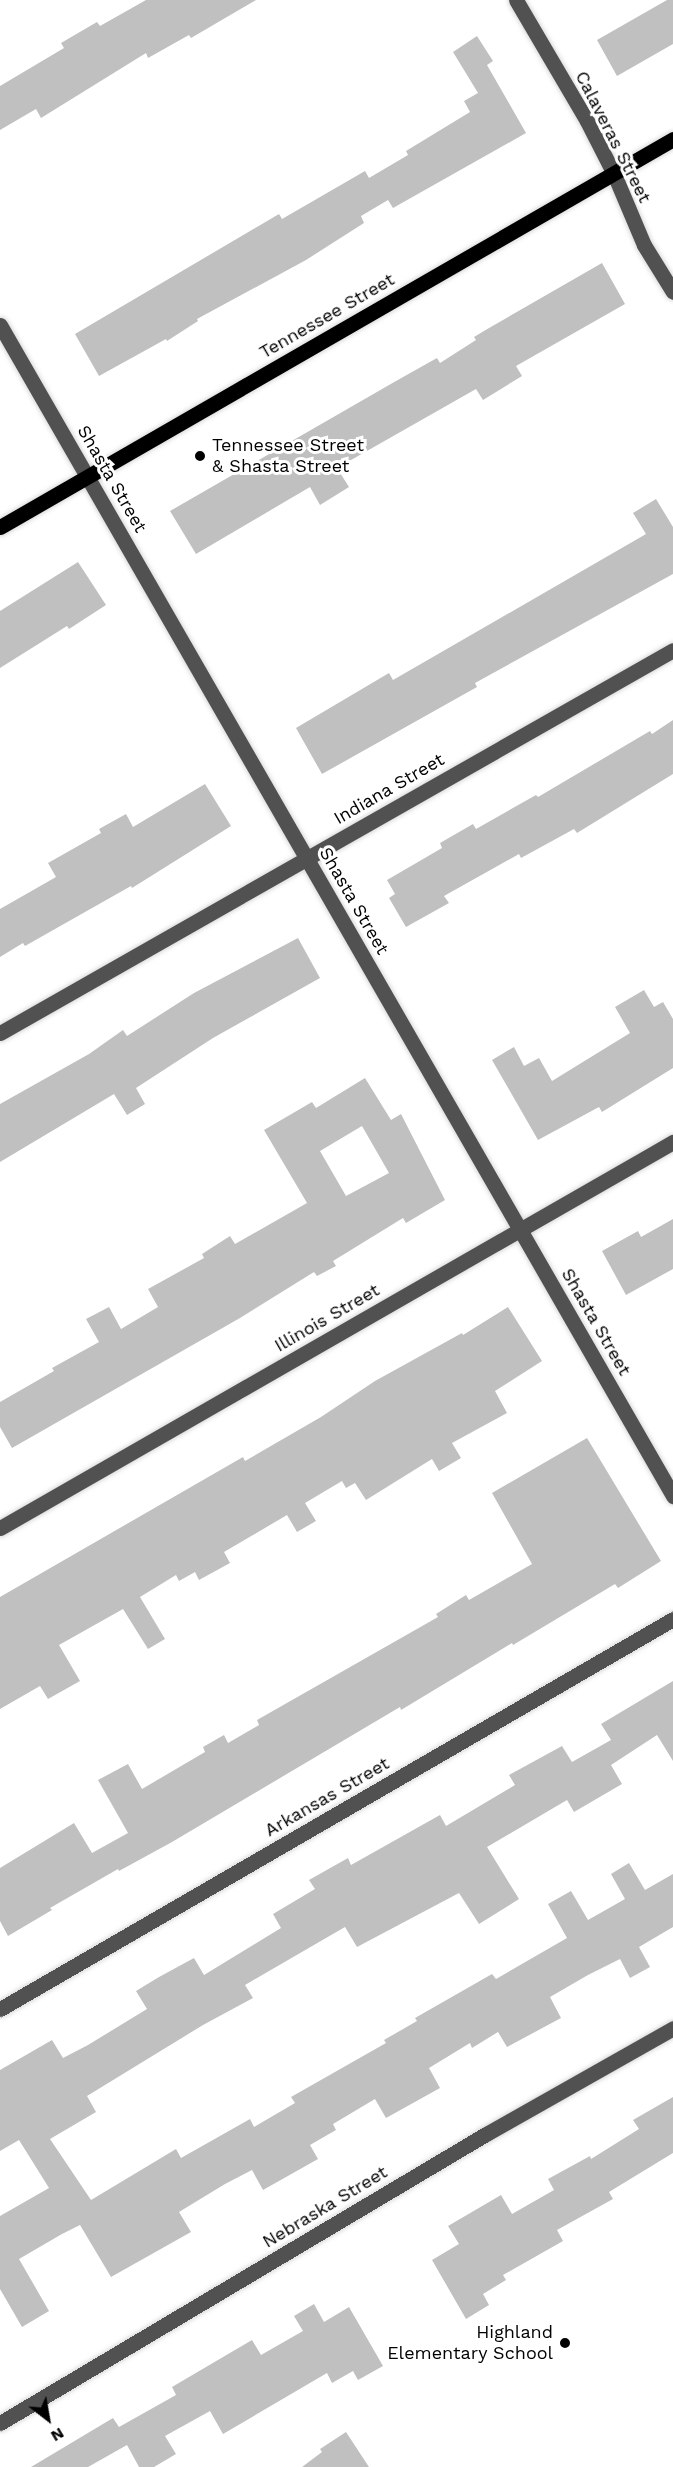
<!DOCTYPE html>
<html>
<head>
<meta charset="utf-8">
<style>
	body { margin:0 }
	#map { position:relative; width:673px; height:2467px; overflow:hidden; background:#fff; font-family:"Work Sans",sans-serif }
	div>[style] { position:absolute }
	.building>* { inset:0; background:#c0c0c0 }
	.roads { filter:drop-shadow(0 0 2px #dbdbdb) drop-shadow(0 0 2px #dbdbdb) }
	.minor>* { height:15px; margin:-7.5px; padding:0 7.5px; transform-origin:7.5px; border-radius:7.5px; background:#515151 }
	.major>* { height:15px; margin:-7.5px; padding:0 7.5px; transform-origin:7.5px; border-radius:7.5px; background:#000 }
	.dots>* { width:16px; height:16px; translate:-50% -50%; box-sizing:border-box; border:3px solid #fff; border-radius:50% }
	span { translate:-50% -50%; white-space:nowrap; text-align:center; line-height:1.15; -webkit-text-stroke:6px #fff; paint-order:stroke }
	.street-label { font-size:18px; color:#000 }
	.poi-label { font-size:18px; color:#000 }
	.left { translate:0 -50%; text-align:left }
	.right { translate:-100% -50%; text-align:right }
	.north { position:absolute; left:18px; top:2389px; width:60px; height:60px; -webkit-text-stroke:4px #fff; paint-order:stroke; rotate:149deg; font-size:16px; font-weight:700; line-height:24px; text-align:center; color:#000 }
	.north::after { content:''; display:block; margin:auto; width:21px; height:27px; background:#000; clip-path:polygon(50% 0,100% 100%,50% 72%,0 100%) }
</style>
</head>
<body>
<div id="map">
	<div class="building">
		<i style="clip-path:polygon(146px 0,256px 0,191px 38px,189px 35px,148px 58px,146px 53px,41px 118px,36px 109px,0 130px,0 86px,64px 48px,61px 43px,97px 22px,100px 26px)"></i>
		<i style="clip-path:polygon(667px 0,673px 0,673px 44px,617px 76px,597px 40px)"></i>
		<i style="clip-path:polygon(477px 36px,493px 61px,487px 65px,526px 133px,393px 208px,388px 200px,361px 216px,364px 223px,306px 260px,197px 319px,198px 321px,167px 341px,166px 339px,99px 376px,75px 334px,279px 214px,282px 219px,365px 171px,369px 178px,408px 155px,406px 151px,470px 112px,464px 101px,478px 93px,453px 52px)"></i>
		<i style="clip-path:polygon(602px 263px,625px 304px,516px 366px,522px 376px,483px 400px,476px 389px,337px 468px,349px 487px,320px 505px,310px 487px,196px 554px,170px 511px,396px 381px,437px 358px,440px 363px,476px 340px,474px 337px,489px 328px)"></i>
		<i style="clip-path:polygon(656px 499px,673px 527px,673px 574px,475px 683px,477px 687px,322px 774px,296px 728px,389px 673px,393px 680px,646px 534px,633px 513px)"></i>
		<i style="clip-path:polygon(78px 562px,106px 605px,69px 629px,67px 626px,0 668px,0 611px)"></i>
		<i style="clip-path:polygon(673px 720px,673px 774px,577px 833px,574px 829px,521px 858px,519px 854px,444px 896px,449px 903px,406px 927px,389px 898px,395px 894px,387px 880px,442px 848px,440px 843px,473px 824px,476px 829px,536px 795px,538px 797px,650px 731px,652px 734px)"></i>
		<i style="clip-path:polygon(205px 784px,231px 826px,132px 888px,131px 886px,25px 946px,23px 943px,0 957px,0 909px,56px 877px,48px 863px,101px 833px,99px 829px,126px 814px,133px 827px)"></i>
		<i style="clip-path:polygon(298px 938px,320px 978px,213px 1038px,136px 1088px,145px 1104px,127px 1115px,114px 1094px,0 1162px,0 1104px,89px 1054px,123px 1030px,127px 1036px,194px 993px)"></i>
		<i style="clip-path:polygon(644px 990px,654px 1007px,663px 1002px,673px 1019px,673px 1068px,602px 1112px,599px 1107px,538px 1140px,492px 1060px,514px 1047px,524px 1066px,539px 1058px,552px 1081px,630px 1033px,615px 1007px)"></i>
		<i style="clip-path:polygon(evenodd,365px 1078px,391px 1120px,401px 1114px,445px 1200px,406px 1223px,403px 1218px,333px 1261px,336px 1266px,317px 1276px,314px 1272px,240px 1318px,12px 1448px,0 1427px,0 1402px,54px 1371px,52px 1368px,99px 1342px,86px 1319px,109px 1307px,121px 1329px,158px 1307px,148px 1289px,204px 1258px,202px 1254px,230px 1236px,235px 1244px,307px 1203px,264px 1130px,312px 1102px,316px 1108px,365px 1078px,362px 1126px,389px 1173px,346px 1196px,320px 1151px,362px 1126px)"></i>
		<i style="clip-path:polygon(673px 1219px,673px 1269px,626px 1295px,602px 1251px,638px 1231px,641px 1237px)"></i>
		<i style="clip-path:polygon(508px 1307px,542px 1361px,495px 1391px,507px 1413px,452px 1443px,461px 1458px,439px 1471px,432px 1459px,366px 1500px,355px 1483px,346px 1488px,342px 1481px,305px 1503px,316px 1521px,297px 1532px,287px 1515px,224px 1552px,230px 1563px,199px 1580px,195px 1572px,179px 1581px,176px 1575px,140px 1597px,165px 1639px,148px 1649px,123px 1609px,59px 1645px,80px 1681px,48px 1699px,40px 1686px,0 1709px,0 1597px,243px 1457px,245px 1461px,321px 1417px,375px 1381px,462px 1333px,463px 1335px)"></i>
		<i style="clip-path:polygon(587px 1438px,661px 1561px,618px 1588px,615px 1584px,513px 1645px,512px 1643px,401px 1710px,400px 1707px,172px 1842px,119px 1871px,118px 1869px,50px 1908px,52px 1910px,8px 1936px,0 1921px,0 1868px,74px 1823px,92px 1853px,128px 1833px,98px 1780px,128px 1764px,142px 1789px,205px 1752px,203px 1747px,224px 1735px,228px 1743px,259px 1725px,257px 1720px,438px 1617px,436px 1614px,466px 1595px,469px 1600px,532px 1564px,492px 1493px)"></i>
		<i style="clip-path:polygon(673px 1681px,673px 1761px,657px 1735px,611px 1765px,622px 1784px,574px 1812px,567px 1800px,487px 1847px,519px 1899px,479px 1924px,459px 1893px,357px 1947px,345px 1927px,245px 1985px,253px 1998px,203px 2025px,87px 2096px,96px 2112px,50px 2139px,91px 2200px,176px 2149px,181px 2158px,250px 2119px,254px 2127px,295px 2103px,291px 2097px,386px 2043px,384px 2040px,417px 2021px,415px 2018px,492px 1974px,496px 1979px,567px 1938px,548px 1904px,571px 1891px,588px 1920px,625px 1899px,611px 1874px,629px 1863px,645px 1890px,673px 1874px,673px 1927px,639px 1947px,650px 1967px,630px 1978px,620px 1959px,588px 1975px,550px 1997px,561px 2018px,507px 2047px,498px 2032px,472px 2048px,470px 2043px,429px 2068px,440px 2088px,386px 2118px,375px 2099px,333px 2124px,336px 2130px,310px 2145px,318px 2159px,263px 2190px,252px 2170px,225px 2184px,179px 2212px,191px 2232px,111px 2277px,80px 2225px,62px 2234px,19px 2259px,49px 2311px,22px 2327px,0 2289px,0 2216px,49px 2188px,19px 2140px,0 2151px,0 2070px,52px 2040px,63px 2058px,88px 2045px,147px 2009px,136px 1991px,159px 1977px,194px 1958px,204px 1975px,281px 1928px,273px 1914px,315px 1889px,309px 1880px,348px 1858px,351px 1865px,440px 1815px,446px 1826px,515px 1785px,509px 1775px,562px 1746px,572px 1762px,611px 1740px,601px 1724px)"></i>
		<i style="clip-path:polygon(673px 2097px,673px 2153px,609px 2192px,613px 2199px,557px 2230px,563px 2241px,503px 2275px,506px 2280px,483px 2294px,489px 2305px,466px 2319px,432px 2260px,459px 2244px,448px 2226px,501px 2195px,512px 2214px,554px 2190px,548px 2179px,590px 2156px,591px 2159px,639px 2129px,633px 2120px)"></i>
		<i style="clip-path:polygon(314px 2304px,324px 2322px,349px 2307px,383px 2366px,358px 2380px,353px 2371px,332px 2383px,327px 2373px,223px 2434px,210px 2411px,165px 2436px,176px 2454px,154px 2467px,139px 2467px,127px 2445px,88px 2467px,31px 2467px,113px 2418px,119px 2427px,176px 2395px,172px 2387px,252px 2340px,261px 2355px,303px 2331px,294px 2316px)"></i>
		<i style="clip-path:polygon(346px 2432px,369px 2467px,302px 2467px,322px 2452px,320px 2449px)"></i>
	</div>
	<div class="roads">
		<div class="minor">
			<i style="left:516px;top:0;width:140px;rotate:59.6deg"></i>
			<i style="left:587px;top:121px;width:59px;rotate:63deg"></i>
			<i style="left:614px;top:174px;width:77px;rotate:67.1deg"></i>
			<i style="left:644px;top:245px;width:55px;rotate:58.3deg"></i>
			<i style="left:0;top:325px;width:1351px;rotate:60.11deg"></i>
			<i style="left:0;top:1033px;width:774px;rotate:-29.64deg"></i>
			<i style="left:0;top:1528px;width:776px;rotate:-29.84deg"></i>
			<i style="left:0;top:2009px;width:778px;rotate:-30.09deg"></i>
			<i style="left:0;top:2423px;width:565px;rotate:-30.74deg"></i>
			<i style="left:486px;top:2134px;width:215px;rotate:-29.5deg"></i>
		</div>
		<div class="major">
			<i style="left:0;top:527px;width:777px;rotate:-29.96deg"></i>
		</div>
	</div>
	<div class="dots">
		<i style="left:200px;top:456px;background:#000"></i>
		<i style="left:565px;top:2343px;background:#000"></i>
	</div>
	<div class="street-label">
		<span style="left:613px;top:137px;rotate:63deg">Calaveras Street</span>
		<span style="left:327px;top:316px;rotate:-30deg">Tennessee Street</span>
		<span style="left:112px;top:479px;rotate:60deg">Shasta Street</span>
		<span style="left:389px;top:789px;rotate:-30deg">Indiana Street</span>
		<span style="left:354px;top:901px;rotate:60deg">Shasta Street</span>
		<span style="left:327px;top:1318px;rotate:-30deg">Illinois Street</span>
		<span style="left:596px;top:1322px;rotate:60deg">Shasta Street</span>
		<span style="left:327px;top:1797px;rotate:-30deg">Arkansas Street</span>
		<span style="left:325px;top:2207px;rotate:-31deg">Nebraska Street</span>
	</div>
	<div class="poi-label">
		<span class="left" style="left:212px;top:456px">Tennessee Street<br>&amp; Shasta Street</span>
		<span class="right" style="left:553px;top:2343px">Highland<br>Elementary School</span>
	</div>
	<div class="north">N</div>
</div>
</body>
</html>
